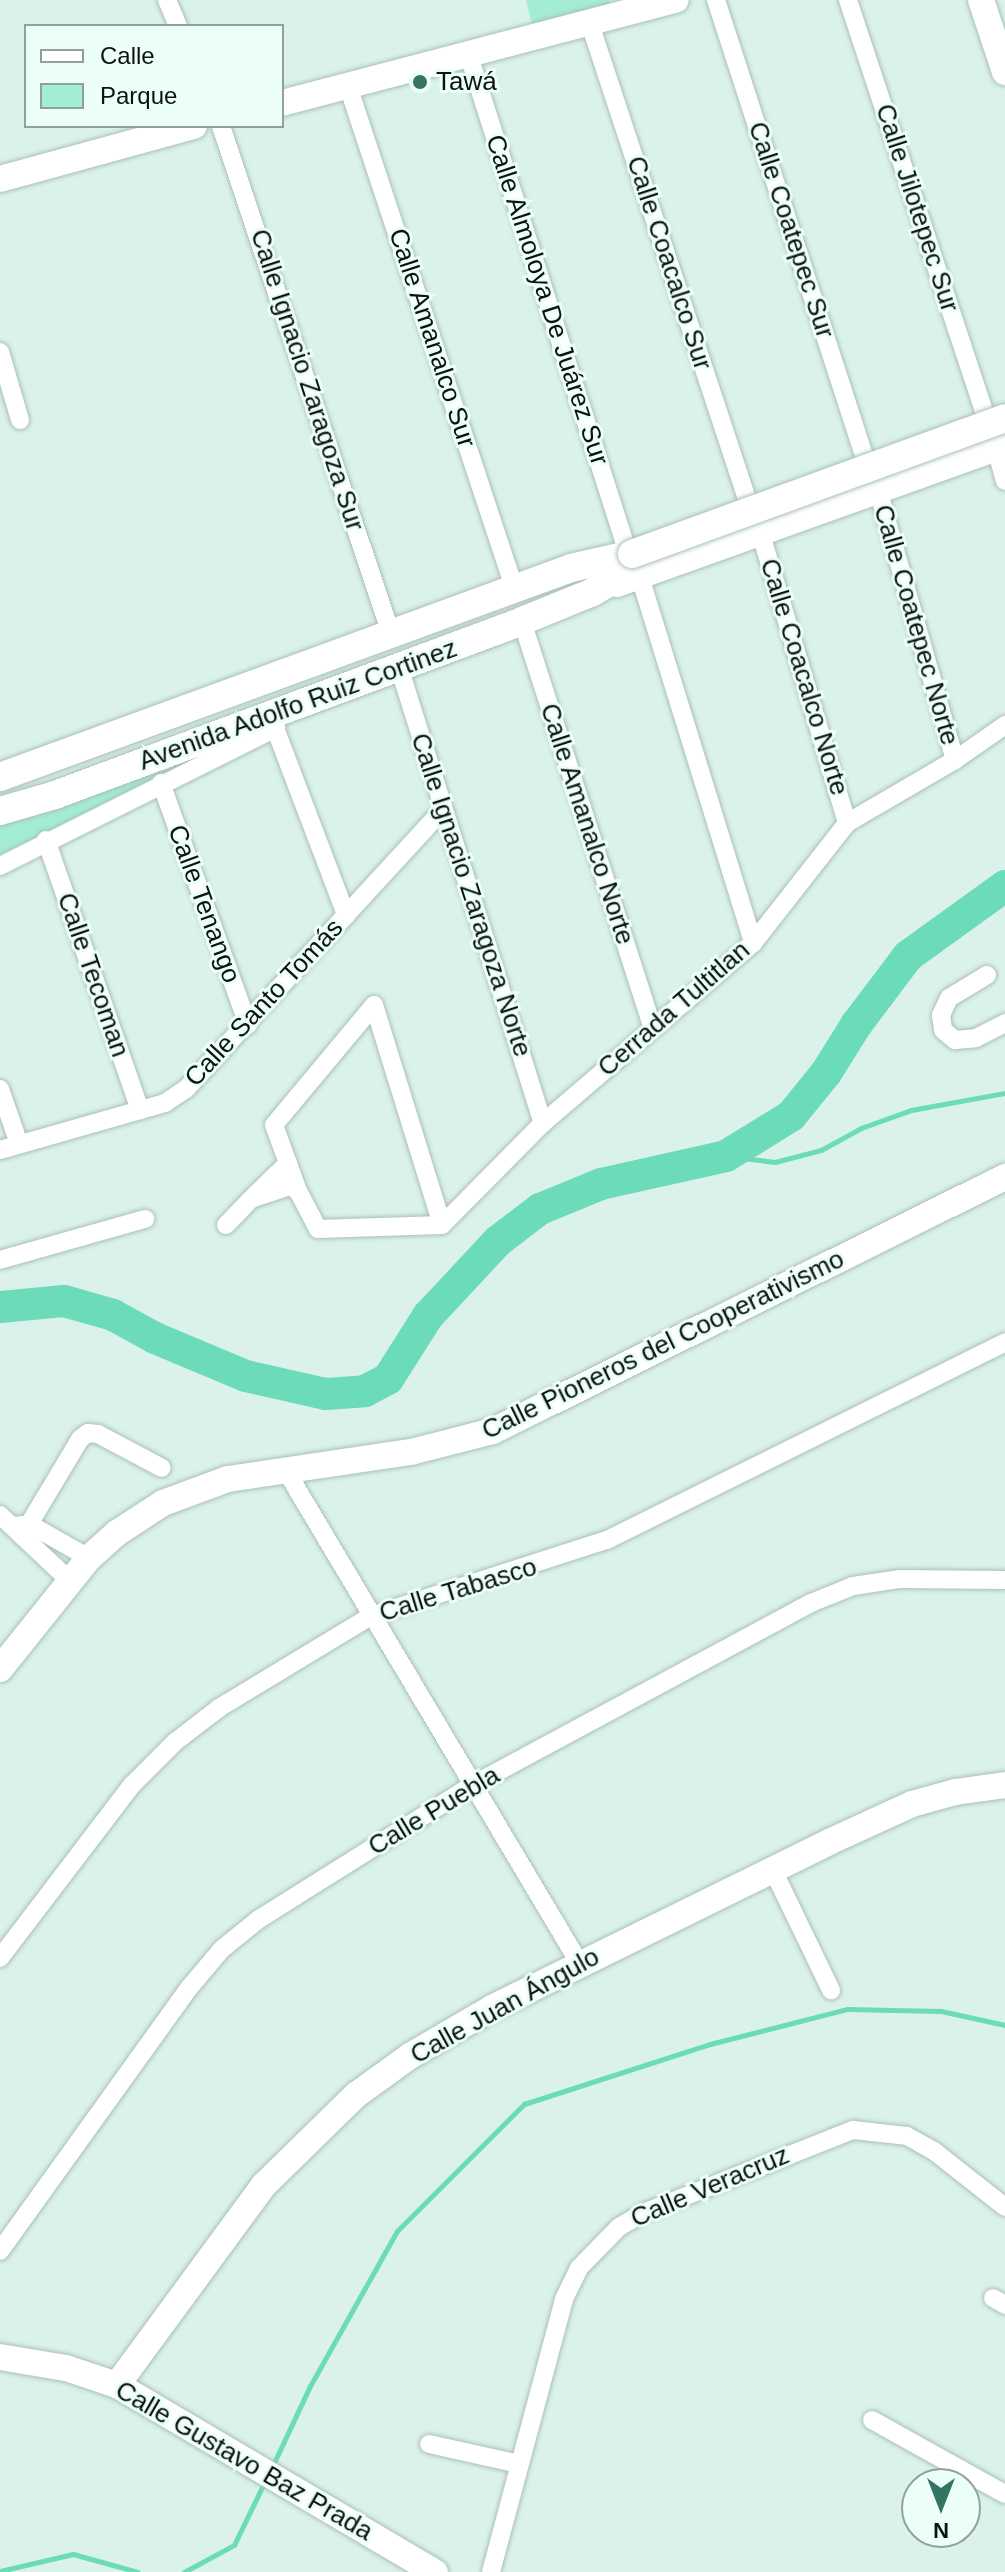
<!DOCTYPE html>
<html>
<head>
<meta charset="utf-8">
<style>
	body { margin:0 }
	#map { position:relative; width:1005px; height:2572px; overflow:hidden; background:#dbf2ea; font-family:Helvetica,sans-serif }
	div>[style] { position:absolute }
	.green>* { inset:0; background:#a4edd5 }
	.stream>* { height:5px; margin:-2.5px; padding:0 2.5px; transform-origin:2.5px; border-radius:2.5px; background:#6bdbba }
	.river>* { height:32px; margin:-16px; padding:0 16px; transform-origin:16px; border-radius:16px; background:#6bdbba }
	.roads { filter:drop-shadow(0 0 2px #aac0b8) drop-shadow(0 0 2px #aac0b8) }
	.street>* { height:18px; margin:-9px; padding:0 9px; transform-origin:9px; border-radius:9px; background:#fff }
	.secondary>* { height:26px; margin:-13px; padding:0 13px; transform-origin:13px; border-radius:13px; background:#fff }
	.primary>* { height:28px; margin:-14px; padding:0 14px; transform-origin:14px; border-radius:14px; background:#fff }
	.bridges { filter:drop-shadow(0 0 2px #aac0b8) drop-shadow(0 0 2px #aac0b8) }
	.primary-bridge>* { height:28px; margin:-14px; padding:0 14px; transform-origin:14px; border-radius:14px; background:#fff }
	.dots>* { width:22px; height:22px; translate:-50% -50%; box-sizing:border-box; border:4px solid #ecfef8; border-radius:50% }
	span { translate:-50% -50%; white-space:nowrap; text-align:center; line-height:1.15; -webkit-text-stroke:6px #ecfef8; paint-order:stroke }
	.poi-label { font-size:26px; color:#0b1310 }
	.left { translate:0 -50%; text-align:left }
	.street-label { font-size:26px; color:#0b1310 }
	.legend { position:absolute; left:24px; top:24px; width:260px; height:104px; box-sizing:border-box; background:#ecfef8; border:2px solid #92a09b; margin:0; padding:10px 14px; list-style:none; font-size:24px; color:#0b1310 }
	.legend li { display:flex; align-items:center; gap:16px; height:40px }
	.legend b { width:40px; border:2px solid #92a09b }
	.north { position:absolute; left:901px; top:2468px; width:80px; height:80px; box-sizing:border-box; background:#ecfef8; border:2px solid #92a09b; border-radius:50%; rotate:180deg; font-size:22px; font-weight:700; line-height:32px; text-align:center; color:#0b1310 }
	.north::after { content:''; display:block; margin:auto; width:28px; height:36px; background:#357462; clip-path:polygon(50% 0,100% 100%,50% 72%,0 100%) }
</style>
</head>
<body>
<div id="map">
	<div class="green">
		<i style="clip-path:polygon(526px 0,609px 0,614px 17px,535px 37px)"></i>
		<i style="clip-path:polygon(276px 728px,0 866px,0 811px)"></i>
	</div>
	<div class="stream">
		<i style="left:726px;top:1156px;width:49px;rotate:7deg"></i>
		<i style="left:775px;top:1162px;width:48px;rotate:-14.6deg"></i>
		<i style="left:821px;top:1150px;width:46px;rotate:-28.8deg"></i>
		<i style="left:861px;top:1128px;width:53px;rotate:-19.8deg"></i>
		<i style="left:911px;top:1110px;width:96px;rotate:-10.3deg"></i>
		<i style="left:272px;top:2467px;width:89px;rotate:-64.9deg"></i>
		<i style="left:310px;top:2386px;width:178px;rotate:-60.7deg"></i>
		<i style="left:397px;top:2231px;width:180px;rotate:-45deg"></i>
		<i style="left:524px;top:2104px;width:195px;rotate:-17.9deg"></i>
		<i style="left:710px;top:2044px;width:141px;rotate:-14.3deg"></i>
		<i style="left:847px;top:2009px;width:94px;rotate:1.2deg"></i>
		<i style="left:941px;top:2011px;width:66px;rotate:12.3deg"></i>
		<i style="left:0;top:2571px;width:75px;rotate:-13.1deg"></i>
		<i style="left:73px;top:2554px;width:67px;rotate:15.5deg"></i>
		<i style="left:184px;top:2572px;width:57px;rotate:-28.4deg"></i>
		<i style="left:234px;top:2545px;width:69px;rotate:-64.2deg"></i>
	</div>
	<div class="river">
		<i style="left:0;top:1307px;width:64px;rotate:-5.4deg"></i>
		<i style="left:64px;top:1301px;width:51px;rotate:15.9deg"></i>
		<i style="left:113px;top:1315px;width:48px;rotate:28.7deg"></i>
		<i style="left:155px;top:1338px;width:99px;rotate:22.7deg"></i>
		<i style="left:246px;top:1376px;width:82px;rotate:12.7deg"></i>
		<i style="left:326px;top:1394px;width:39px;rotate:-4deg"></i>
		<i style="left:365px;top:1391px;width:26px;rotate:-28deg"></i>
		<i style="left:388px;top:1379px;width:75px;rotate:-57.6deg"></i>
		<i style="left:428px;top:1316px;width:103px;rotate:-47deg"></i>
		<i style="left:498px;top:1241px;width:53px;rotate:-37.3deg"></i>
		<i style="left:540px;top:1209px;width:66px;rotate:-22.3deg"></i>
		<i style="left:601px;top:1184px;width:128px;rotate:-12.6deg"></i>
		<i style="left:726px;top:1156px;width:76px;rotate:-31.6deg"></i>
		<i style="left:791px;top:1116px;width:55px;rotate:-50.9deg"></i>
		<i style="left:826px;top:1073px;width:57px;rotate:-58deg"></i>
		<i style="left:856px;top:1025px;width:86px;rotate:-53deg"></i>
		<i style="left:908px;top:956px;width:120px;rotate:-35.8deg"></i>
	</div>
	<div class="roads">
		<div class="street">
			<i style="left:167px;top:0;width:28px;rotate:67deg"></i>
			<i style="left:716px;top:0;width:483px;rotate:72deg"></i>
			<i style="left:848px;top:0;width:437px;rotate:71.7deg"></i>
			<i style="left:590px;top:24px;width:503px;rotate:71.71deg"></i>
			<i style="left:468px;top:53px;width:519px;rotate:72.26deg"></i>
			<i style="left:348px;top:86px;width:531px;rotate:71.67deg"></i>
			<i style="left:221px;top:126px;width:536px;rotate:71.5deg"></i>
			<i style="left:0;top:352px;width:71px;rotate:73.6deg"></i>
			<i style="left:996px;top:448px;width:34px;rotate:75deg"></i>
			<i style="left:878px;top:490px;width:281px;rotate:74.1deg"></i>
			<i style="left:760px;top:531px;width:305px;rotate:73.4deg"></i>
			<i style="left:640px;top:577px;width:383px;rotate:72.8deg"></i>
			<i style="left:522px;top:621px;width:426px;rotate:72.2deg"></i>
			<i style="left:399px;top:667px;width:478px;rotate:72.5deg"></i>
			<i style="left:272px;top:720px;width:209px;rotate:69.2deg"></i>
			<i style="left:161px;top:783px;width:257px;rotate:70.2deg"></i>
			<i style="left:46px;top:840px;width:286px;rotate:70.8deg"></i>
			<i style="left:0;top:866px;width:309px;rotate:-26.6deg"></i>
			<i style="left:987px;top:975px;width:44px;rotate:148.8deg"></i>
			<i style="left:949px;top:998px;width:19px;rotate:115deg"></i>
			<i style="left:941px;top:1015px;width:15px;rotate:82deg"></i>
			<i style="left:943px;top:1030px;width:16px;rotate:40deg"></i>
			<i style="left:955px;top:1040px;width:21px;rotate:-5deg"></i>
			<i style="left:976px;top:1038px;width:33px;rotate:-27deg"></i>
			<i style="left:374px;top:1005px;width:156px;rotate:129.8deg"></i>
			<i style="left:274px;top:1125px;width:70px;rotate:70deg"></i>
			<i style="left:298px;top:1191px;width:43px;rotate:62.2deg"></i>
			<i style="left:318px;top:1229px;width:124px;rotate:-1.8deg"></i>
			<i style="left:442px;top:1225px;width:144px;rotate:-45.3deg"></i>
			<i style="left:543px;top:1123px;width:277px;rotate:-40.6deg"></i>
			<i style="left:753px;top:943px;width:152px;rotate:-51.9deg"></i>
			<i style="left:847px;top:823px;width:125px;rotate:-30.3deg"></i>
			<i style="left:955px;top:760px;width:61px;rotate:-35deg"></i>
			<i style="left:374px;top:1005px;width:230px;rotate:72.8deg"></i>
			<i style="left:0;top:1089px;width:58px;rotate:70.9deg"></i>
			<i style="left:0;top:1150px;width:172px;rotate:-15.9deg"></i>
			<i style="left:165px;top:1103px;width:25px;rotate:-34deg"></i>
			<i style="left:186px;top:1089px;width:379px;rotate:-47.4deg"></i>
			<i style="left:253px;top:1197px;width:49px;rotate:-44.2deg"></i>
			<i style="left:226px;top:1225px;width:36px;rotate:-46deg"></i>
			<i style="left:251px;top:1199px;width:41px;rotate:-18.4deg"></i>
			<i style="left:290px;top:1186px;width:9px;rotate:32deg"></i>
			<i style="left:0;top:1260px;width:151px;rotate:-15.8deg"></i>
			<i style="left:285px;top:1469px;width:576px;rotate:59.21deg"></i>
			<i style="left:0;top:1515px;width:95px;rotate:43.3deg"></i>
			<i style="left:17px;top:1526px;width:12px;rotate:-9deg"></i>
			<i style="left:29px;top:1524px;width:69px;rotate:29.5deg"></i>
			<i style="left:22px;top:1536px;width:113px;rotate:-59.1deg"></i>
			<i style="left:80px;top:1439px;width:10px;rotate:-37deg"></i>
			<i style="left:88px;top:1433px;width:10px;rotate:6deg"></i>
			<i style="left:98px;top:1434px;width:72px;rotate:28deg"></i>
			<i style="left:772px;top:1868px;width:136px;rotate:64.2deg"></i>
			<i style="left:0;top:1958px;width:218px;rotate:-52.7deg"></i>
			<i style="left:132px;top:1785px;width:61px;rotate:-45deg"></i>
			<i style="left:175px;top:1742px;width:56px;rotate:-37.7deg"></i>
			<i style="left:219px;top:1708px;width:178px;rotate:-31.2deg"></i>
			<i style="left:371px;top:1616px;width:248px;rotate:-17.9deg"></i>
			<i style="left:607px;top:1540px;width:445px;rotate:-26.4deg"></i>
			<i style="left:0;top:2251px;width:324px;rotate:-54.3deg"></i>
			<i style="left:189px;top:1988px;width:51px;rotate:-49.8deg"></i>
			<i style="left:222px;top:1949px;width:48px;rotate:-39deg"></i>
			<i style="left:259px;top:1919px;width:250px;rotate:-32.1deg"></i>
			<i style="left:471px;top:1786px;width:386px;rotate:-28.3deg"></i>
			<i style="left:811px;top:1603px;width:45px;rotate:-22deg"></i>
			<i style="left:853px;top:1586px;width:48px;rotate:-8.5deg"></i>
			<i style="left:900px;top:1579px;width:105px;rotate:0.5deg"></i>
			<i style="left:993px;top:2298px;width:14px;rotate:30deg"></i>
			<i style="left:872px;top:2420px;width:152px;rotate:29.1deg"></i>
			<i style="left:429px;top:2444px;width:92px;rotate:12.5deg"></i>
			<i style="left:491px;top:2572px;width:283px;rotate:-75deg"></i>
			<i style="left:564px;top:2299px;width:34px;rotate:-64deg"></i>
			<i style="left:579px;top:2268px;width:57px;rotate:-45.7deg"></i>
			<i style="left:619px;top:2227px;width:28px;rotate:-30deg"></i>
			<i style="left:643px;top:2213px;width:226px;rotate:-21.6deg"></i>
			<i style="left:853px;top:2130px;width:54px;rotate:6.3deg"></i>
			<i style="left:907px;top:2136px;width:31px;rotate:29deg"></i>
			<i style="left:934px;top:2151px;width:90px;rotate:38.3deg"></i>
		</div>
		<div class="secondary">
			<i style="left:981px;top:0;width:76px;rotate:71.6deg"></i>
			<i style="left:282px;top:103px;width:407px;rotate:-14.7deg"></i>
			<i style="left:0;top:179px;width:201px;rotate:-15.3deg"></i>
			<i style="left:617px;top:584px;width:412px;rotate:-19.7deg"></i>
			<i style="left:0;top:1669px;width:142px;rotate:-51.3deg"></i>
			<i style="left:89px;top:1558px;width:38px;rotate:-42deg"></i>
			<i style="left:117px;top:1533px;width:55px;rotate:-33.1deg"></i>
			<i style="left:163px;top:1503px;width:69px;rotate:-20.3deg"></i>
			<i style="left:228px;top:1479px;width:185px;rotate:-8.4deg"></i>
			<i style="left:411px;top:1452px;width:85px;rotate:-14.4deg"></i>
			<i style="left:493px;top:1431px;width:572px;rotate:-26.39deg"></i>
			<i style="left:0;top:2357px;width:67px;rotate:9.5deg"></i>
			<i style="left:66px;top:2368px;width:54px;rotate:18.4deg"></i>
			<i style="left:117px;top:2385px;width:369px;rotate:30.5deg"></i>
			<i style="left:117px;top:2385px;width:248px;rotate:-53.7deg"></i>
			<i style="left:264px;top:2185px;width:129px;rotate:-44.4deg"></i>
			<i style="left:356px;top:2095px;width:67px;rotate:-35.8deg"></i>
			<i style="left:410px;top:2056px;width:95px;rotate:-30.3deg"></i>
			<i style="left:492px;top:2008px;width:376px;rotate:-26.2deg"></i>
			<i style="left:829px;top:1842px;width:91px;rotate:-24.6deg"></i>
			<i style="left:912px;top:1804px;width:45px;rotate:-15.6deg"></i>
			<i style="left:955px;top:1792px;width:50px;rotate:-8deg"></i>
		</div>
		<div class="primary">
			<i style="left:0;top:777px;width:608px;rotate:-20.1deg"></i>
			<i style="left:571px;top:568px;width:63px;rotate:-12.9deg"></i>
			<i style="left:0;top:811px;width:57px;rotate:-16.2deg"></i>
			<i style="left:55px;top:795px;width:498px;rotate:-20.4deg"></i>
			<i style="left:522px;top:621px;width:77px;rotate:-22.2deg"></i>
			<i style="left:593px;top:592px;width:52px;rotate:-30deg"></i>
		</div>
	</div>
	<div class="bridges">
		<div class="primary-bridge">
			<i style="left:632px;top:554px;width:397px;rotate:-20deg"></i>
		</div>
	</div>
	<div class="dots">
		<i style="left:420px;top:82px;background:#357462"></i>
	</div>
	<div class="poi-label">
		<span class="left" style="left:436px;top:82px">Tawá</span>
	</div>
	<div class="street-label">
		<span style="left:917px;top:208px;rotate:72deg">Calle Jilotepec Sur</span>
		<span style="left:791px;top:230px;rotate:72deg">Calle Coatepec Sur</span>
		<span style="left:669px;top:263px;rotate:72deg">Calle Coacalco Sur</span>
		<span style="left:547px;top:300px;rotate:72deg">Calle Almoloya De Juárez Sur</span>
		<span style="left:432px;top:338px;rotate:72deg">Calle Amanalco Sur</span>
		<span style="left:307px;top:380px;rotate:72deg">Calle Ignacio Zaragoza Sur</span>
		<span style="left:916px;top:625px;rotate:74deg">Calle Coatepec Norte</span>
		<span style="left:804px;top:677px;rotate:73deg">Calle Coacalco Norte</span>
		<span style="left:298px;top:705px;rotate:-20deg">Avenida Adolfo Ruiz Cortinez</span>
		<span style="left:587px;top:824px;rotate:72deg">Calle Amanalco Norte</span>
		<span style="left:471px;top:895px;rotate:72deg">Calle Ignacio Zaragoza Norte</span>
		<span style="left:204px;top:904px;rotate:70deg">Calle Tenango</span>
		<span style="left:93px;top:975px;rotate:71deg">Calle Tecoman</span>
		<span style="left:264px;top:1003px;rotate:-47deg">Calle Santo Tomás</span>
		<span style="left:674px;top:1009px;rotate:-41deg">Cerrada Tultitlan</span>
		<span style="left:663px;top:1345px;rotate:-26deg">Calle Pioneros del Cooperativismo</span>
		<span style="left:458px;top:1590px;rotate:-17deg">Calle Tabasco</span>
		<span style="left:434px;top:1811px;rotate:-31deg">Calle Puebla</span>
		<span style="left:505px;top:2006px;rotate:-29deg">Calle Juan Ángulo</span>
		<span style="left:710px;top:2187px;rotate:-23deg">Calle Veracruz</span>
		<span style="left:244px;top:2461px;rotate:30deg">Calle Gustavo Baz Prada</span>
	</div>
	<ul class="legend">
	<li><b style="height:10px;background:#fff"></b>Calle</li>
	<li><b style="height:22px;background:#a4edd5"></b>Parque</li>
	</ul>
	<div class="north">N</div>
</div>
</body>
</html>
